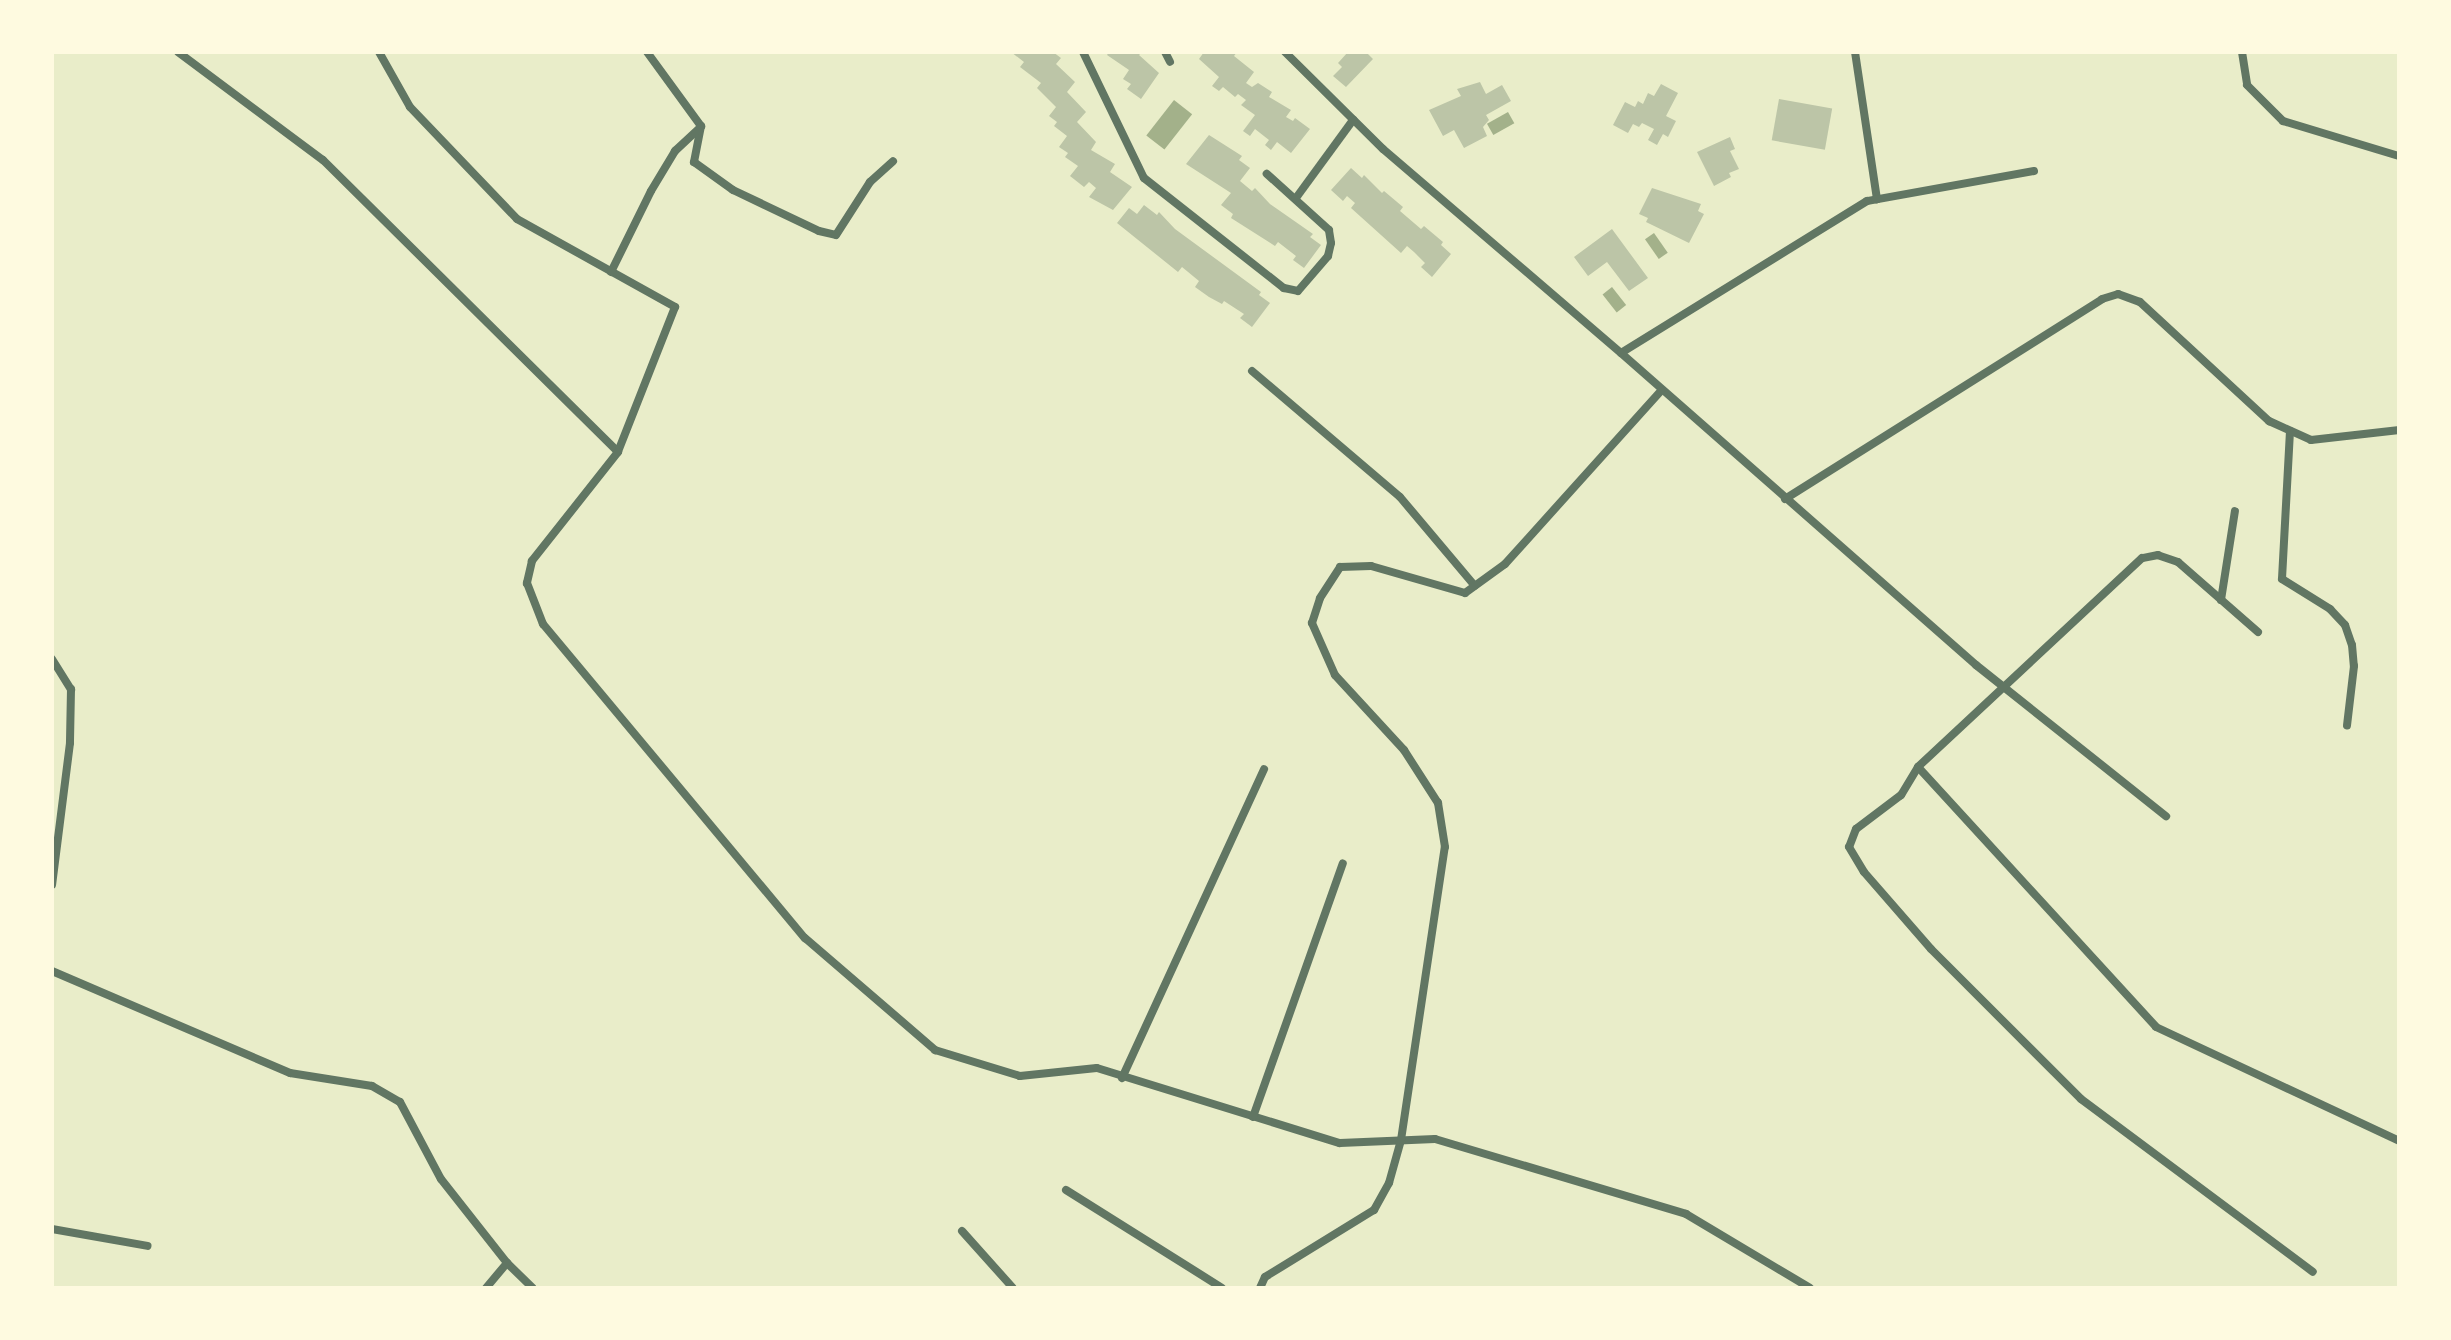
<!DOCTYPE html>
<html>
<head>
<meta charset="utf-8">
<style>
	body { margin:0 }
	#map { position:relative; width:2451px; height:1340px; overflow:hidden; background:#e9edc9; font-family:Arial,sans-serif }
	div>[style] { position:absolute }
	.water>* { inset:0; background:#a3b18a; transform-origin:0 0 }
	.building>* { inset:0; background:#bcc5a7; transform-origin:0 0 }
	.minor>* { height:8px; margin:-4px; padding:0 4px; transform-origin:4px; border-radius:4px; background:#617663 }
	span { translate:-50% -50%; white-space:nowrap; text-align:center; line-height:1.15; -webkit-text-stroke:7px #fefae0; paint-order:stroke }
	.frame { position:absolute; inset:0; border:54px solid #fefae0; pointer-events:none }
</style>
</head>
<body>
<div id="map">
	<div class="water">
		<i style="left:1174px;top:100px;width:23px;height:45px;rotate:38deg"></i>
		<i style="left:1508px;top:112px;width:13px;height:24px;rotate:61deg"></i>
		<i style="left:1654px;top:233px;width:24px;height:11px;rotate:55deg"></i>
		<i style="left:1612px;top:287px;width:23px;height:12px;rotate:52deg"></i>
	</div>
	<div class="building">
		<i style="clip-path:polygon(1011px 52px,1053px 52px,1061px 58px,1056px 64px,1075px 82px,1067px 92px,1086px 112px,1077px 122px,1096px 142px,1091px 150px,1115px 164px,1110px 172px,1132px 187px,1113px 210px,1089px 197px,1096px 188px,1089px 182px,1084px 187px,1070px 176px,1078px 166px,1065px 157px,1068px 153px,1059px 147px,1067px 136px,1054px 126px,1057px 122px,1049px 116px,1056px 107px,1037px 88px,1041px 83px,1020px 67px,1024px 62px)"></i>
		<i style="clip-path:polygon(1109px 52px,1142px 52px,1139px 55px,1159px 73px,1141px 99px,1127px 89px,1131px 84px,1123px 79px,1129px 70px,1107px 55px)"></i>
		<i style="clip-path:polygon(1204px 52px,1237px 52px,1234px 56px,1254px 72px,1246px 83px,1252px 87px,1258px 83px,1272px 92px,1269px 97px,1291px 110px,1286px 117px,1293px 121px,1295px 118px,1310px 129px,1291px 153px,1277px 142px,1271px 150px,1265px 145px,1269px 140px,1255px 129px,1250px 136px,1243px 131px,1255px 115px,1241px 105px,1246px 100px,1238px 94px,1235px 97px,1223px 87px,1219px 91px,1212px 86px,1219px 77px,1199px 59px)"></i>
		<i style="clip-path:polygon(1348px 52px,1366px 52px,1373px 59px,1346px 87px,1333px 76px,1342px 67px,1338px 63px)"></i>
		<i style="clip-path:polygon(1480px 82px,1486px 94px,1502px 85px,1511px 101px,1486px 115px,1489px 120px,1483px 127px,1487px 136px,1464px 148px,1454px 130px,1443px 136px,1429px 110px,1461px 96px,1457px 89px)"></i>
		<i style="clip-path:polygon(1661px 84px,1678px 93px,1666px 116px,1676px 121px,1668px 137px,1663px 134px,1657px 145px,1648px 140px,1654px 129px,1642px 123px,1639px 127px,1633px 124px,1628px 133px,1613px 125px,1625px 102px,1635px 107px,1638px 101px,1643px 104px,1648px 93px,1654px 96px)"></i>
		<i style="left:1779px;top:99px;width:54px;height:42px;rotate:10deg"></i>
		<i style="clip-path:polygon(1209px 135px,1242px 156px,1239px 160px,1250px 168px,1240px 181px,1252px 191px,1255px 188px,1270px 204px,1313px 234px,1310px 237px,1321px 245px,1304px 268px,1293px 260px,1296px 256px,1278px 242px,1275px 246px,1231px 218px,1233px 214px,1221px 205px,1231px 193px,1186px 164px)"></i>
		<i style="clip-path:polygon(1730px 137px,1735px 149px,1730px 151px,1739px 169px,1729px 173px,1731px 177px,1714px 186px,1697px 152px)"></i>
		<i style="clip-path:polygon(1351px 168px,1362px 178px,1364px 175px,1382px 193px,1384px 191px,1403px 207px,1400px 211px,1421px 229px,1424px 226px,1443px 242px,1441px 245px,1451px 254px,1432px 277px,1421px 267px,1425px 263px,1414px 252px,1407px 246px,1401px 253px,1351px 208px,1355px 203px,1347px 196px,1343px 201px,1331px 190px)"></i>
		<i style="clip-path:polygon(1652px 188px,1701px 204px,1698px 211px,1704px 214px,1689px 243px,1646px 222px,1648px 218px,1639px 214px)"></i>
		<i style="clip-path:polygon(1144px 205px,1157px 215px,1159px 212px,1175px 229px,1261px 292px,1259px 295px,1270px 303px,1252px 327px,1240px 318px,1244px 314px,1224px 301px,1222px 304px,1209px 297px,1195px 287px,1199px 281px,1182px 267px,1178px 272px,1117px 223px,1129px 208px,1137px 214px)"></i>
		<i style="clip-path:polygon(1612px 229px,1648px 278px,1629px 291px,1607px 262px,1588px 276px,1574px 257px)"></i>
	</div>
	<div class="minor">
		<i style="left:178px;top:52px;width:181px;rotate:36.7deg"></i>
		<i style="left:323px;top:160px;width:415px;rotate:44.7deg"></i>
		<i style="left:379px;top:52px;width:63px;rotate:60.6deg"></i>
		<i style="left:410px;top:107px;width:155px;rotate:46.3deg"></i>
		<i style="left:517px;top:219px;width:181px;rotate:29.1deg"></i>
		<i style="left:675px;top:307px;width:156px;rotate:111.5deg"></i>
		<i style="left:618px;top:452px;width:139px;rotate:128.3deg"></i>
		<i style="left:532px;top:561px;width:23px;rotate:103deg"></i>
		<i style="left:527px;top:583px;width:44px;rotate:68.7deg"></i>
		<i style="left:543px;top:624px;width:409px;rotate:50.2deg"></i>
		<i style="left:805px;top:938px;width:172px;rotate:40.7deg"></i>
		<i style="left:935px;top:1050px;width:89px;rotate:17deg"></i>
		<i style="left:1020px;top:1076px;width:77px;rotate:-5.9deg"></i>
		<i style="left:1097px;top:1068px;width:254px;rotate:17.2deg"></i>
		<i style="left:1340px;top:1143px;width:95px;rotate:-2.4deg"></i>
		<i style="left:1435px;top:1139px;width:262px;rotate:16.6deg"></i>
		<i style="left:1686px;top:1214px;width:144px;rotate:30.8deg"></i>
		<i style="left:647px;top:52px;width:92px;rotate:53.9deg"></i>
		<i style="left:701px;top:126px;width:37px;rotate:101deg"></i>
		<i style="left:694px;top:162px;width:48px;rotate:35.7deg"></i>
		<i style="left:733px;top:190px;width:95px;rotate:25.5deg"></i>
		<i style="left:819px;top:231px;width:17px;rotate:13deg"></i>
		<i style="left:836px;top:235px;width:63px;rotate:-57.3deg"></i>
		<i style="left:870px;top:182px;width:31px;rotate:-42deg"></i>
		<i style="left:1083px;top:52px;width:140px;rotate:64.2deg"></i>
		<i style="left:1144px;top:178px;width:178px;rotate:38.2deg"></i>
		<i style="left:1284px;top:288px;width:14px;rotate:12deg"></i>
		<i style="left:1298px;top:291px;width:46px;rotate:-49.4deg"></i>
		<i style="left:1328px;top:256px;width:13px;rotate:-77deg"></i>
		<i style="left:1331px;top:243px;width:13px;rotate:-99deg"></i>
		<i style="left:1329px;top:230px;width:84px;rotate:-137.9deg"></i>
		<i style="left:1165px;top:52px;width:11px;rotate:63deg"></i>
		<i style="left:1285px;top:52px;width:138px;rotate:44.7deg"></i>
		<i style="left:1383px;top:149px;width:313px;rotate:40.6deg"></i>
		<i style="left:1855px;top:52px;width:149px;rotate:81.5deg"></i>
		<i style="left:2242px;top:52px;width:33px;rotate:81deg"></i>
		<i style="left:2247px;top:85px;width:51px;rotate:45deg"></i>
		<i style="left:2283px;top:121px;width:121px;rotate:16.8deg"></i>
		<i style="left:2034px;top:171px;width:170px;rotate:169.8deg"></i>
		<i style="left:1867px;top:201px;width:289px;rotate:148.3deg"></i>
		<i style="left:1621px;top:353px;width:473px;rotate:41.3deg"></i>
		<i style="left:1976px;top:665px;width:243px;rotate:38.5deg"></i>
		<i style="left:1296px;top:198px;width:97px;rotate:-53.8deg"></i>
		<i style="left:611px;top:272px;width:90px;rotate:-63.7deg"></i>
		<i style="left:651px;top:191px;width:47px;rotate:-59deg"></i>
		<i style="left:675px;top:151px;width:35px;rotate:-43deg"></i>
		<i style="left:1252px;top:371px;width:194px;rotate:40.4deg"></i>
		<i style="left:1400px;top:497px;width:116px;rotate:49.9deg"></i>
		<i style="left:2290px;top:431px;width:148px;rotate:93.1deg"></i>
		<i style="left:2282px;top:579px;width:57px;rotate:32deg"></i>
		<i style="left:2330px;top:609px;width:22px;rotate:47deg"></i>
		<i style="left:2345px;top:625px;width:21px;rotate:71deg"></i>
		<i style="left:2352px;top:645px;width:21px;rotate:85deg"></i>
		<i style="left:2354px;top:666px;width:60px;rotate:96.7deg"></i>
		<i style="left:1785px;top:499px;width:375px;rotate:-32.2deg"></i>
		<i style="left:2102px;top:299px;width:17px;rotate:-17deg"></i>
		<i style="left:2118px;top:294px;width:23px;rotate:20deg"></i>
		<i style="left:2140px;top:302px;width:176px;rotate:42.7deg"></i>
		<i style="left:2269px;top:421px;width:46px;rotate:24.3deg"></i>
		<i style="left:2311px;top:440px;width:89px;rotate:-6.5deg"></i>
		<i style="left:2221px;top:600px;width:90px;rotate:-81.1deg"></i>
		<i style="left:2258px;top:632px;width:106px;rotate:-138.8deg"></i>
		<i style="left:2178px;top:562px;width:21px;rotate:-161deg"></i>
		<i style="left:2158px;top:555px;width:16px;rotate:169deg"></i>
		<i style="left:2142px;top:558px;width:306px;rotate:137deg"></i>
		<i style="left:1918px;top:767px;width:352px;rotate:47.5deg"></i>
		<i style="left:2156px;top:1027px;width:268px;rotate:25.1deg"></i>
		<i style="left:52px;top:659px;width:36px;rotate:58deg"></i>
		<i style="left:71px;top:689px;width:54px;rotate:91.1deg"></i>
		<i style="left:70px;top:743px;width:143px;rotate:97.2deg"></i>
		<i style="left:1918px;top:767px;width:33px;rotate:121deg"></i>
		<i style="left:1901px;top:795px;width:56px;rotate:142.9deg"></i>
		<i style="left:1856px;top:829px;width:19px;rotate:111deg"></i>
		<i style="left:1849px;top:847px;width:29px;rotate:59deg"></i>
		<i style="left:1864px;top:872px;width:102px;rotate:49deg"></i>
		<i style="left:1931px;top:949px;width:212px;rotate:45deg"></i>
		<i style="left:2081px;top:1099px;width:289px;rotate:36.7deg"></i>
		<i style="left:52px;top:971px;width:259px;rotate:23.2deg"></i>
		<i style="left:290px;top:1073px;width:83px;rotate:9deg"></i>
		<i style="left:372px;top:1086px;width:32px;rotate:30deg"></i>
		<i style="left:400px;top:1102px;width:87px;rotate:62deg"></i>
		<i style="left:441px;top:1179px;width:107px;rotate:51.8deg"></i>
		<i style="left:507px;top:1263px;width:36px;rotate:44deg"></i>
		<i style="left:1122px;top:1078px;width:340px;rotate:-65.3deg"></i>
		<i style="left:1253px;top:1117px;width:269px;rotate:-70.5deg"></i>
		<i style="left:1066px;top:1190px;width:184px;rotate:32.1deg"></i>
		<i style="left:52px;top:1229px;width:97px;rotate:10deg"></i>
		<i style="left:962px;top:1231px;width:76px;rotate:48.2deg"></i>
		<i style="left:486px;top:1288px;width:33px;rotate:-50deg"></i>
		<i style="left:1260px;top:1288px;width:12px;rotate:-66deg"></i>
		<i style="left:1265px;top:1277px;width:128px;rotate:-31.6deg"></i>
		<i style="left:1374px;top:1210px;width:31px;rotate:-61deg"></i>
		<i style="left:1389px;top:1183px;width:45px;rotate:-74.4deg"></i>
		<i style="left:1401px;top:1140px;width:296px;rotate:-81.5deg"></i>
		<i style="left:1445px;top:847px;width:45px;rotate:-99deg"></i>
		<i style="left:1438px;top:803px;width:63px;rotate:-122.7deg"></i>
		<i style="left:1404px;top:750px;width:102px;rotate:-132.6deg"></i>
		<i style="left:1335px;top:675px;width:57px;rotate:-113.9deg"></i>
		<i style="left:1312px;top:623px;width:26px;rotate:-72deg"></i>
		<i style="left:1320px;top:598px;width:37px;rotate:-57deg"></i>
		<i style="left:1340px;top:567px;width:31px;rotate:-2deg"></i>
		<i style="left:1371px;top:566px;width:98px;rotate:16deg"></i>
		<i style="left:1465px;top:593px;width:49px;rotate:-35.9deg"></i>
		<i style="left:1505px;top:564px;width:233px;rotate:-48deg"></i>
	</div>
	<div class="frame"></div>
</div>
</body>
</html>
